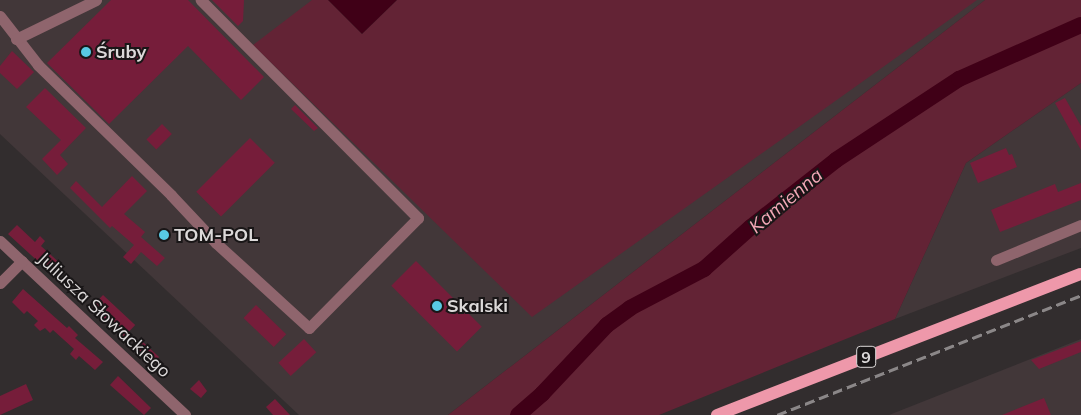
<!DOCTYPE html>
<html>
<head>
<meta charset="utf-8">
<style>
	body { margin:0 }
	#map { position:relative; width:1081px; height:415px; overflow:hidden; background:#322d2e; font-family:Mulish,sans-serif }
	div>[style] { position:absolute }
	.built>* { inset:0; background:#423739 }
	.green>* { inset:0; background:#632335 }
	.water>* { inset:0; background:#400017 }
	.river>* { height:16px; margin:-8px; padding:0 8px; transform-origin:8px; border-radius:8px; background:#400017 }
	.building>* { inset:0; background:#761d3a; transform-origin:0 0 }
	.minor>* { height:11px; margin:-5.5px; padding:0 5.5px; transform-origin:5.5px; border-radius:5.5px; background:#8f656d }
	.major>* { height:12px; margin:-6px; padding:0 6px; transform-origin:6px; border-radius:6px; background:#ee98aa }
	.rail>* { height:2.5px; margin-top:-1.25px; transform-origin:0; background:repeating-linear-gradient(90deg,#8b8788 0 10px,transparent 0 15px) }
	.dots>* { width:14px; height:14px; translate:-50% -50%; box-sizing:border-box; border:2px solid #191617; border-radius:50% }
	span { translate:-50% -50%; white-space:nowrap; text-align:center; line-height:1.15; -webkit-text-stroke:4px #191617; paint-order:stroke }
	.shield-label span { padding:1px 4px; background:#191617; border:1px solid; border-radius:4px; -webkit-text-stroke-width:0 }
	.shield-label { font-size:16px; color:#dcd9d9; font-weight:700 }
	.poi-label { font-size:18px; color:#dcd9d9; font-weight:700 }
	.left { translate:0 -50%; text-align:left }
	.street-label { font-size:18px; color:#dcd9d9 }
	.water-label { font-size:19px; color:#f4a8b7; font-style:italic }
</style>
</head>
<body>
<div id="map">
	<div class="built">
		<i style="clip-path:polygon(0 0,985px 0,448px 415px,299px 415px,0 134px)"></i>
		<i style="clip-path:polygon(1081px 83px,1081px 248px,895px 319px,966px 163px)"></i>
		<i style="clip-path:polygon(1081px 339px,1081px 415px,889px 415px)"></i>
	</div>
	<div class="green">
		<i style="clip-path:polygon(312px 0,328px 0,362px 34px,397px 0,977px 0,532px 317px,253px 45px)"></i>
		<i style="clip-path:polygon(985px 0,1081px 0,1081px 83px,966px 163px,895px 319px,659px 415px,448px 415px)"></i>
	</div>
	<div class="water">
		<i style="clip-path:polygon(328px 0,397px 0,362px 34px)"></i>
	</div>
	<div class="river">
		<i style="left:518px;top:415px;width:32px;rotate:-41deg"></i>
		<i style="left:542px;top:394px;width:95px;rotate:-46.7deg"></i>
		<i style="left:607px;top:325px;width:29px;rotate:-36deg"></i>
		<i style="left:630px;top:308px;width:84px;rotate:-27.8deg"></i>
		<i style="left:704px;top:269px;width:63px;rotate:-41.8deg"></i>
		<i style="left:751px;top:227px;width:108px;rotate:-38.2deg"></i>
		<i style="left:836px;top:160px;width:147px;rotate:-33.4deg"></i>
		<i style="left:959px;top:79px;width:133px;rotate:-23.9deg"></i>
	</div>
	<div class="building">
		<i style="clip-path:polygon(111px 0,188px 0,264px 77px,241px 100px,188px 46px,109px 124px,47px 63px)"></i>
		<i style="clip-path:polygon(212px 0,244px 0,243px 21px,238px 26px)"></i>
		<i style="clip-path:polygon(12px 51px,34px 72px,17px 89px,0 73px,0 66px)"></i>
		<i style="clip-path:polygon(45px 88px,86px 128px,60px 155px,68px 164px,57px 175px,42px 159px,61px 140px,26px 107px)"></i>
		<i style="clip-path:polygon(1065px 98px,1081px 126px,1081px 150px,1055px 103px)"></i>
		<i style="clip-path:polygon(295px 105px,318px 128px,314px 131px,291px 109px)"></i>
		<i style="left:162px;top:124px;width:14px;height:22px;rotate:45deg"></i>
		<i style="left:250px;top:138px;width:35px;height:76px;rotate:45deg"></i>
		<i style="clip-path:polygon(1006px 148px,1009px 155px,1012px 154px,1017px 167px,978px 183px,970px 163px)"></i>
		<i style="clip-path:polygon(132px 176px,147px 191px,124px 214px,145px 232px,141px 237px,165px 258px,157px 266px,141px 252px,131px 264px,123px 257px,134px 245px,112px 226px,110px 228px,70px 188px,76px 181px,102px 207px)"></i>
		<i style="clip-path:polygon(1081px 183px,1081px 200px,1000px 232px,991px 210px,1055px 184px,1058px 192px)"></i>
		<i style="clip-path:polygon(17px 225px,35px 242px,40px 236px,45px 241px,41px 246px,63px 266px,54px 276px,8px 234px)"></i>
		<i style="left:416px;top:261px;width:93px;height:35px;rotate:45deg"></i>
		<i style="clip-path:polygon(23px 289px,67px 328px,69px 326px,78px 335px,75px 338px,103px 362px,95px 370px,79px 356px,76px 360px,70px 354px,74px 349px,53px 330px,50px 333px,45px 328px,40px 331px,34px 325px,38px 321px,27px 311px,24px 314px,12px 302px)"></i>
		<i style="left:103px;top:295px;width:44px;height:16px;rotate:43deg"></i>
		<i style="left:256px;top:305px;width:42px;height:18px;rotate:44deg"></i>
		<i style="left:304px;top:339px;width:18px;height:35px;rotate:47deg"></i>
		<i style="clip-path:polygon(1081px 341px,1081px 352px,1039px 369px,1031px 360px)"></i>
		<i style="left:143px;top:342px;width:22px;height:12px;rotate:43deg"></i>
		<i style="clip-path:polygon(118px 376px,151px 408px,144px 415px,110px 385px)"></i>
		<i style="clip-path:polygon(199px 380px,207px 391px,201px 398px,190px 389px)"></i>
		<i style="clip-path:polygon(26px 384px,33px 400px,0 415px,0 396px)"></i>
		<i style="clip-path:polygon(1044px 398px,1051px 415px,1002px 415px)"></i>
		<i style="clip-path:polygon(275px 399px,290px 415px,273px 415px,266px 407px)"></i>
	</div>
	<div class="minor">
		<i style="left:0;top:16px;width:62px;rotate:52.2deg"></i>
		<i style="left:38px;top:65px;width:186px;rotate:44.3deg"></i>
		<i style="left:171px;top:195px;width:66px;rotate:46.8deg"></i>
		<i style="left:216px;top:243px;width:126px;rotate:42.4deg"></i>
		<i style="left:309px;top:328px;width:155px;rotate:-45.3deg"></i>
		<i style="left:418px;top:218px;width:308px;rotate:-134.9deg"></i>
		<i style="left:16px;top:39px;width:89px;rotate:-26deg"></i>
		<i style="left:0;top:241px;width:254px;rotate:43.2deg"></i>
		<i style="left:996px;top:260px;width:92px;rotate:-22.4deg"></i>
		<i style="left:0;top:283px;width:31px;rotate:-45deg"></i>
	</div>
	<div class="major">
		<i style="left:717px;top:415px;width:390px;rotate:-21.2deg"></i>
	</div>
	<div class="rail">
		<i style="left:777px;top:415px;width:327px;rotate:-21.5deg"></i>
	</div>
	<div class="dots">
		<i style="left:86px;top:52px;background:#58c9e3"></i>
		<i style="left:164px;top:235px;background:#58c9e3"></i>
		<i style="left:437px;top:306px;background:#58c9e3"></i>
	</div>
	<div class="shield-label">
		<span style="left:866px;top:357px">9</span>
	</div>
	<div class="poi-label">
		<span class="left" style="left:96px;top:52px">Śruby</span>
		<span class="left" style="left:174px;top:235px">TOM-POL</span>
		<span class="left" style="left:447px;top:306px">Skalski</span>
	</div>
	<div class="street-label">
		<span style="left:104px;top:315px;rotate:43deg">Juliusza Słowackiego</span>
	</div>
	<div class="water-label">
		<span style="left:786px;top:201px;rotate:-40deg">Kamienna</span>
	</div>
</div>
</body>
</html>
